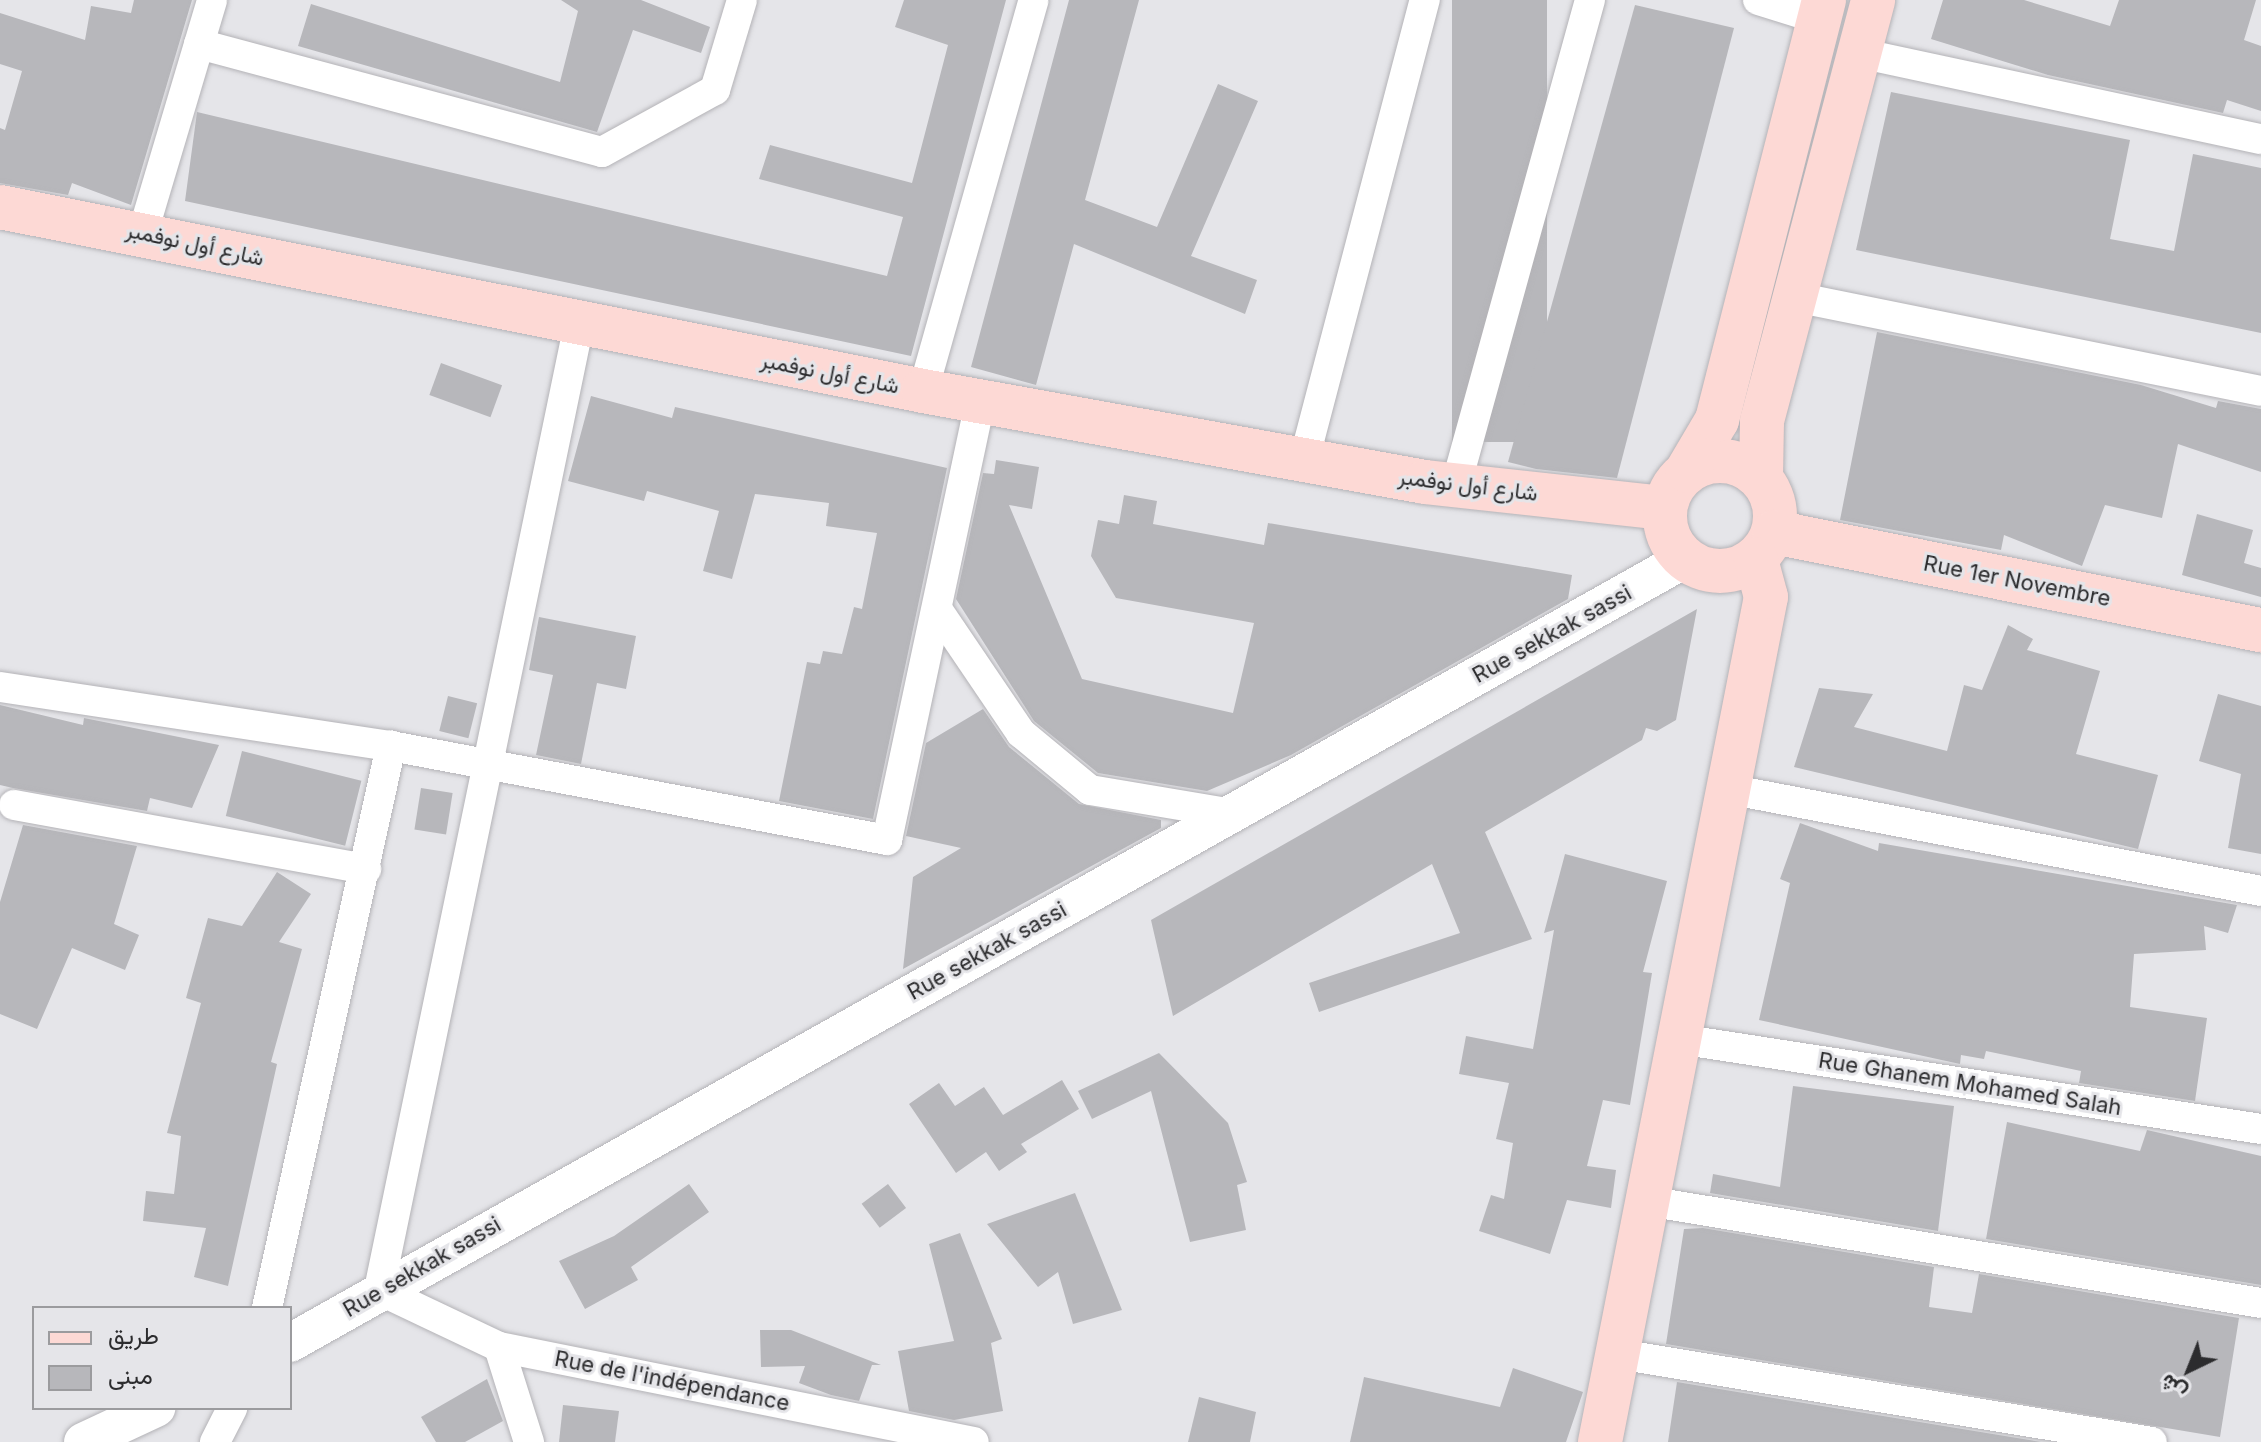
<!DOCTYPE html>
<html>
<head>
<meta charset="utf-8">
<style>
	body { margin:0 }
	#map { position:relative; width:2261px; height:1442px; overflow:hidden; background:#e5e5e9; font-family:Inter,Vazirmatn,sans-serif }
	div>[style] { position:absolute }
	.building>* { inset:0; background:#b7b7bb; transform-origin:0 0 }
	.roads { filter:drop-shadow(0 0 2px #b4b3b7) drop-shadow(0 0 2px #b4b3b7) }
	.minor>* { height:30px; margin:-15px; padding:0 15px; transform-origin:15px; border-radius:15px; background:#fff }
	.tertiary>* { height:38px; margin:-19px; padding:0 19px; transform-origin:19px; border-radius:19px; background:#fff }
	.primary>* { height:44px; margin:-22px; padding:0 22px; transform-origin:22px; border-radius:22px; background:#fdd9d5 }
	.primary>.ring { margin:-22px; padding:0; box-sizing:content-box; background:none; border:44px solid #fdd9d5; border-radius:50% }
	span { translate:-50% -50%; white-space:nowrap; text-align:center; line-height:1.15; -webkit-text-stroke:6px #e5e5e9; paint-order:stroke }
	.street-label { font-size:22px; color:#2c2c2e }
	.legend { position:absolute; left:32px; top:1306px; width:260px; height:104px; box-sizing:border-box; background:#e5e5e9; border:2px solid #9b9b9e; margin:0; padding:10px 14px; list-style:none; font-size:24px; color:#2c2c2e }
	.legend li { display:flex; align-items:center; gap:16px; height:40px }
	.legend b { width:40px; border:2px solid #9b9b9e }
	.north { position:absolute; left:2149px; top:1330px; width:80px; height:80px; -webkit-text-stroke:6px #e5e5e9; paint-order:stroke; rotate:223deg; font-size:22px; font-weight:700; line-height:32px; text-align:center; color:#2c2c2e }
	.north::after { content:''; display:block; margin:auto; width:28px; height:36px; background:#2c2c2e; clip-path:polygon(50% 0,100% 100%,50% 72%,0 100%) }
</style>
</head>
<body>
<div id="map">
	<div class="building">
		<i style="clip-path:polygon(134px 0,192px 0,131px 205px,72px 183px,68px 195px,0 183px,0 128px,5px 130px,22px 71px,0 64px,0 13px,85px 40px,91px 6px,131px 13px)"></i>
		<i style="clip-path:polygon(561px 0,641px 0,710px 27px,701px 53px,633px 30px,597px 132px,298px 46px,311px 4px,560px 82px,578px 11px)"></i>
		<i style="clip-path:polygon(904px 0,1006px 0,911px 356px,185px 201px,197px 112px,887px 276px,903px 217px,759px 179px,770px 145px,912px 183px,948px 45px,895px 27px)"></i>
		<i style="clip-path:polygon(1069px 0,1139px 0,1085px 200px,1157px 227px,1218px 84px,1258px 101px,1191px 256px,1257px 280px,1245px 314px,1074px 244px,1036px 385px,971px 367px)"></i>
		<i style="left:1452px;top:0;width:95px;height:442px"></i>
		<i style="clip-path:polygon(1943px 0,2024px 0,2110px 26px,2119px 0,2256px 0,2244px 40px,2261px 46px,2261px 111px,2227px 100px,2223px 113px,2048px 75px,1931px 39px)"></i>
		<i style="clip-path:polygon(1635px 5px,1734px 28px,1617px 478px,1536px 469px,1508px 462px)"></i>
		<i style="clip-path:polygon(1891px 92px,2130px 140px,2110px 239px,2174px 251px,2193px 154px,2261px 168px,2261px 333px,1856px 250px)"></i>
		<i style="clip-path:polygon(1877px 332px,2141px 385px,2216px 408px,2218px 401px,2261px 409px,2261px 472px,2178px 444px,2162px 518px,2105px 505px,2082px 566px,2004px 535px,2001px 550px,1840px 520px)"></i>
		<i style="left:441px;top:363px;width:65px;height:34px;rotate:20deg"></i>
		<i style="clip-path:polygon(591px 396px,672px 418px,675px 407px,947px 468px,873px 819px,779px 801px,807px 662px,820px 664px,823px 651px,842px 654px,854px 607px,862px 609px,877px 533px,826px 526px,829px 503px,755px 494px,732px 579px,703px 571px,719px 511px,647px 491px,644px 501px,568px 481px)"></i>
		<i style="clip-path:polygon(996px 460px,1039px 467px,1032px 509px,1009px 505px,1082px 679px,1233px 713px,1254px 623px,1116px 598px,1091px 556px,1098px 520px,1119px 524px,1124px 495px,1157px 501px,1153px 524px,1264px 545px,1268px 523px,1572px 575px,1568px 599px,1291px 755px,1207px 791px,1098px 773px,1034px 721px,956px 599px,983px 473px,994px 474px)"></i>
		<i style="clip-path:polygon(2197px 514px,2253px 530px,2244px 563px,2261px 568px,2261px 597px,2182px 575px)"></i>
		<i style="clip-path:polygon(1697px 609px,1676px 720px,1657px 731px,1646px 728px,1642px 740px,1485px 832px,1532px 939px,1319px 1012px,1309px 983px,1460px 933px,1432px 864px,1173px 1016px,1151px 920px)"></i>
		<i style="clip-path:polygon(539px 617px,636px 636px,626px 689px,597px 683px,581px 764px,536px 755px,553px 675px,529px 670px)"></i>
		<i style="clip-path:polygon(2008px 625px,2033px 639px,2027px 650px,2100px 671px,2076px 754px,2158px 775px,2138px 849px,1794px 767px,1819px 688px,1873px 694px,1854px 727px,1947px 751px,1964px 685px,1982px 690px)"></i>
		<i style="clip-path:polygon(2218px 694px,2261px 706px,2261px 854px,2228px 848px,2241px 774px,2199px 761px)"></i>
		<i style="left:448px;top:696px;width:30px;height:36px;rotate:14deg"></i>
		<i style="clip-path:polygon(0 705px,83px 725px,84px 718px,219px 745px,192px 808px,150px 798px,147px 811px,13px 788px,0 785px)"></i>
		<i style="clip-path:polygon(983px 709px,1009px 747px,1079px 804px,1161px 820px,1161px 828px,903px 969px,913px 877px,961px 848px,906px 836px,926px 743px)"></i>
		<i style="left:242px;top:751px;width:123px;height:67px;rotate:14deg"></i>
		<i style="left:421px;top:788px;width:32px;height:42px;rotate:9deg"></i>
		<i style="clip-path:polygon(1800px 823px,1878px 851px,1879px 843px,2237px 905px,2228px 933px,2204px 926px,2206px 950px,2134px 954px,2130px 1007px,2207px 1018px,2195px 1101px,2079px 1083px,2081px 1071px,1986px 1051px,1984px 1059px,1961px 1055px,1960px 1064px,1759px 1020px,1790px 883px,1780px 879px)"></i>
		<i style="clip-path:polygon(23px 825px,137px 846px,114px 924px,139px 935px,125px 970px,72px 948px,37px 1029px,0 1014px,0 902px)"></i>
		<i style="clip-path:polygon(1565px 854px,1667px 881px,1643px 972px,1652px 973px,1630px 1105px,1603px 1100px,1587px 1166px,1616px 1170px,1611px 1208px,1567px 1200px,1550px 1254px,1479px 1231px,1491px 1195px,1504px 1199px,1513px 1143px,1496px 1139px,1509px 1083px,1459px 1074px,1466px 1036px,1533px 1049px,1554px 930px,1544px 933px)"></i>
		<i style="clip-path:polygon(277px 872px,311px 894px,279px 942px,302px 949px,271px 1062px,277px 1064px,228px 1286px,194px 1277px,206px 1228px,143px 1221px,146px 1191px,174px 1194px,181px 1136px,167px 1133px,201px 1003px,186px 998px,208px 918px,242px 926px)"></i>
		<i style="clip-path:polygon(1159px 1053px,1228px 1123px,1247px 1182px,1237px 1185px,1246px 1230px,1190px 1242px,1151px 1091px,1092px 1119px,1078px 1091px)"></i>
		<i style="clip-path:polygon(1062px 1080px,1079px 1109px,1021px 1144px,1027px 1152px,999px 1171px,986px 1152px,956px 1173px,909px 1104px,939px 1083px,955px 1106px,984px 1087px,1003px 1115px)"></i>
		<i style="clip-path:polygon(1793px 1086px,1954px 1106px,1938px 1231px,1710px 1193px,1713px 1174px,1780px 1187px)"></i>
		<i style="clip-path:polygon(2007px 1122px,2140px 1151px,2147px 1130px,2261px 1156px,2261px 1285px,1986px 1239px)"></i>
		<i style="clip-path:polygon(689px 1184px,709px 1212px,631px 1267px,638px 1280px,585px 1309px,559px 1261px,614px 1236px)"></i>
		<i style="left:888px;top:1184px;width:30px;height:33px;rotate:53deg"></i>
		<i style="clip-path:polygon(1075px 1193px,1122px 1310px,1073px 1324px,1058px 1272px,1038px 1287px,987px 1224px)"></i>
		<i style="clip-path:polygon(1703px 1228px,1934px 1267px,1929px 1307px,1972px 1313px,1979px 1274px,2239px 1318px,2220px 1437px,1666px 1344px,1684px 1229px)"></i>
		<i style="clip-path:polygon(960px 1233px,1002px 1339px,991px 1343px,1003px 1411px,954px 1420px,909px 1411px,898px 1351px,954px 1341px,929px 1244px)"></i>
		<i style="clip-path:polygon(760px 1330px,791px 1330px,881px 1365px,872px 1365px,859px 1401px,831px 1395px,799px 1383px,805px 1366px,761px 1367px)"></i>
		<i style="clip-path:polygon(1513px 1368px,1583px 1392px,1566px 1442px,1350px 1442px,1364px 1377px,1500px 1407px)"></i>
		<i style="clip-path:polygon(487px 1379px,503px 1421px,465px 1442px,436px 1442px,421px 1417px)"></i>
		<i style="clip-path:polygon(1677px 1382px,2041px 1442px,1668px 1442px)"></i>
		<i style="clip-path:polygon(1199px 1397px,1256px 1412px,1250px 1442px,1188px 1442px)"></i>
		<i style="clip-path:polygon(563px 1405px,619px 1411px,615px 1442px,559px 1442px)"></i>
	</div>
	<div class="roads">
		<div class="minor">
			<i style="left:1758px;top:0;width:64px;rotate:17.3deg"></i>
			<i style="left:199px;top:44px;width:417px;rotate:15deg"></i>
			<i style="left:602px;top:152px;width:129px;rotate:-28.8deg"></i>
			<i style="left:715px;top:90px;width:94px;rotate:-73.3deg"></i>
			<i style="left:1859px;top:53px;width:411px;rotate:12.1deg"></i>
			<i style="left:143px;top:232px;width:242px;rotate:-73.4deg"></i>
			<i style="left:1795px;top:297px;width:475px;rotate:11.4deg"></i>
			<i style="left:579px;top:324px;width:986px;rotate:101.7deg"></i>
			<i style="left:379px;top:1290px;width:133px;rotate:25.4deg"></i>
			<i style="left:499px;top:1347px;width:484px;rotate:11.3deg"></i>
			<i style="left:923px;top:391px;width:406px;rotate:-74.2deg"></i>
			<i style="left:1304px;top:460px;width:476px;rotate:-75.3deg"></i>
			<i style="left:1456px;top:485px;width:503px;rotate:-74.56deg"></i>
			<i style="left:937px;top:609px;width:150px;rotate:55.9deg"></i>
			<i style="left:1021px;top:733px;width:89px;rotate:39.6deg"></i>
			<i style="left:1090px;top:790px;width:145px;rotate:9.5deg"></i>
			<i style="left:0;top:687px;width:395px;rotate:8.6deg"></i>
			<i style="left:391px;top:746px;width:505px;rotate:10.73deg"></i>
			<i style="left:887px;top:840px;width:449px;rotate:-78deg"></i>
			<i style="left:1728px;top:789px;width:543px;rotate:10.83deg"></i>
			<i style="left:14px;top:805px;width:358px;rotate:10.3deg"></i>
			<i style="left:1679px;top:1039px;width:589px;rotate:8.79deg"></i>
			<i style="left:1647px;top:1201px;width:622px;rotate:9.43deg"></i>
			<i style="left:267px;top:1308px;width:576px;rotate:-77.56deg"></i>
			<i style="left:499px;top:1347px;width:100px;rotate:72.5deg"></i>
			<i style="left:1618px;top:1354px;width:541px;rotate:9.36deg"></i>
			<i style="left:215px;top:1442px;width:38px;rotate:-63deg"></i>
		</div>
		<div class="tertiary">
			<i style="left:290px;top:1343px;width:1600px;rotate:-29.34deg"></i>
			<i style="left:83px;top:1442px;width:81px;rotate:-25deg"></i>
		</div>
		<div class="primary">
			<i style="left:0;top:207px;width:941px;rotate:11.27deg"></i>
			<i style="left:923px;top:391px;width:510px;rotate:10.27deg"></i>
			<i style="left:1425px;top:482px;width:240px;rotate:6.2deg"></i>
			<i class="ring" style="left:1665px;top:461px;width:66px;height:66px"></i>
			<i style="left:1687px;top:471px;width:59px;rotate:-59.5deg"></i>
			<i style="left:1717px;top:420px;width:433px;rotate:-75.7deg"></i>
			<i style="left:1761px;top:478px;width:57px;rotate:-89deg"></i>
			<i style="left:1762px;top:421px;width:435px;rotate:-75.2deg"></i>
			<i style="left:1774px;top:532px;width:497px;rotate:11.4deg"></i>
			<i style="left:1600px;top:1442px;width:861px;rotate:-78.89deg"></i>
			<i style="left:1766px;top:597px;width:39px;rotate:-105deg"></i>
		</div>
	</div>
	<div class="street-label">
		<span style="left:195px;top:244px;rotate:12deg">شارع أول نوفمبر</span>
		<span style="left:830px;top:373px;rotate:11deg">شارع أول نوفمبر</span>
		<span style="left:1468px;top:485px;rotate:7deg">شارع أول نوفمبر</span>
		<span style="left:2017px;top:581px;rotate:11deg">Rue 1er Novembre</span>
		<span style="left:1552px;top:634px;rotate:-29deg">Rue sekkak sassi</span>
		<span style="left:987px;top:951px;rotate:-29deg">Rue sekkak sassi</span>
		<span style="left:1970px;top:1084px;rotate:9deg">Rue Ghanem Mohamed Salah</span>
		<span style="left:422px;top:1267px;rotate:-30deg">Rue sekkak sassi</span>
		<span style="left:672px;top:1381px;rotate:11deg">Rue de l'indépendance</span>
	</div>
	<ul class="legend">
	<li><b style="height:10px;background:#fdd9d5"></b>طريق</li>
	<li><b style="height:22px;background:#b7b7bb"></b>مبنى</li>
	</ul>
	<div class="north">ش</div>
</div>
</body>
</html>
